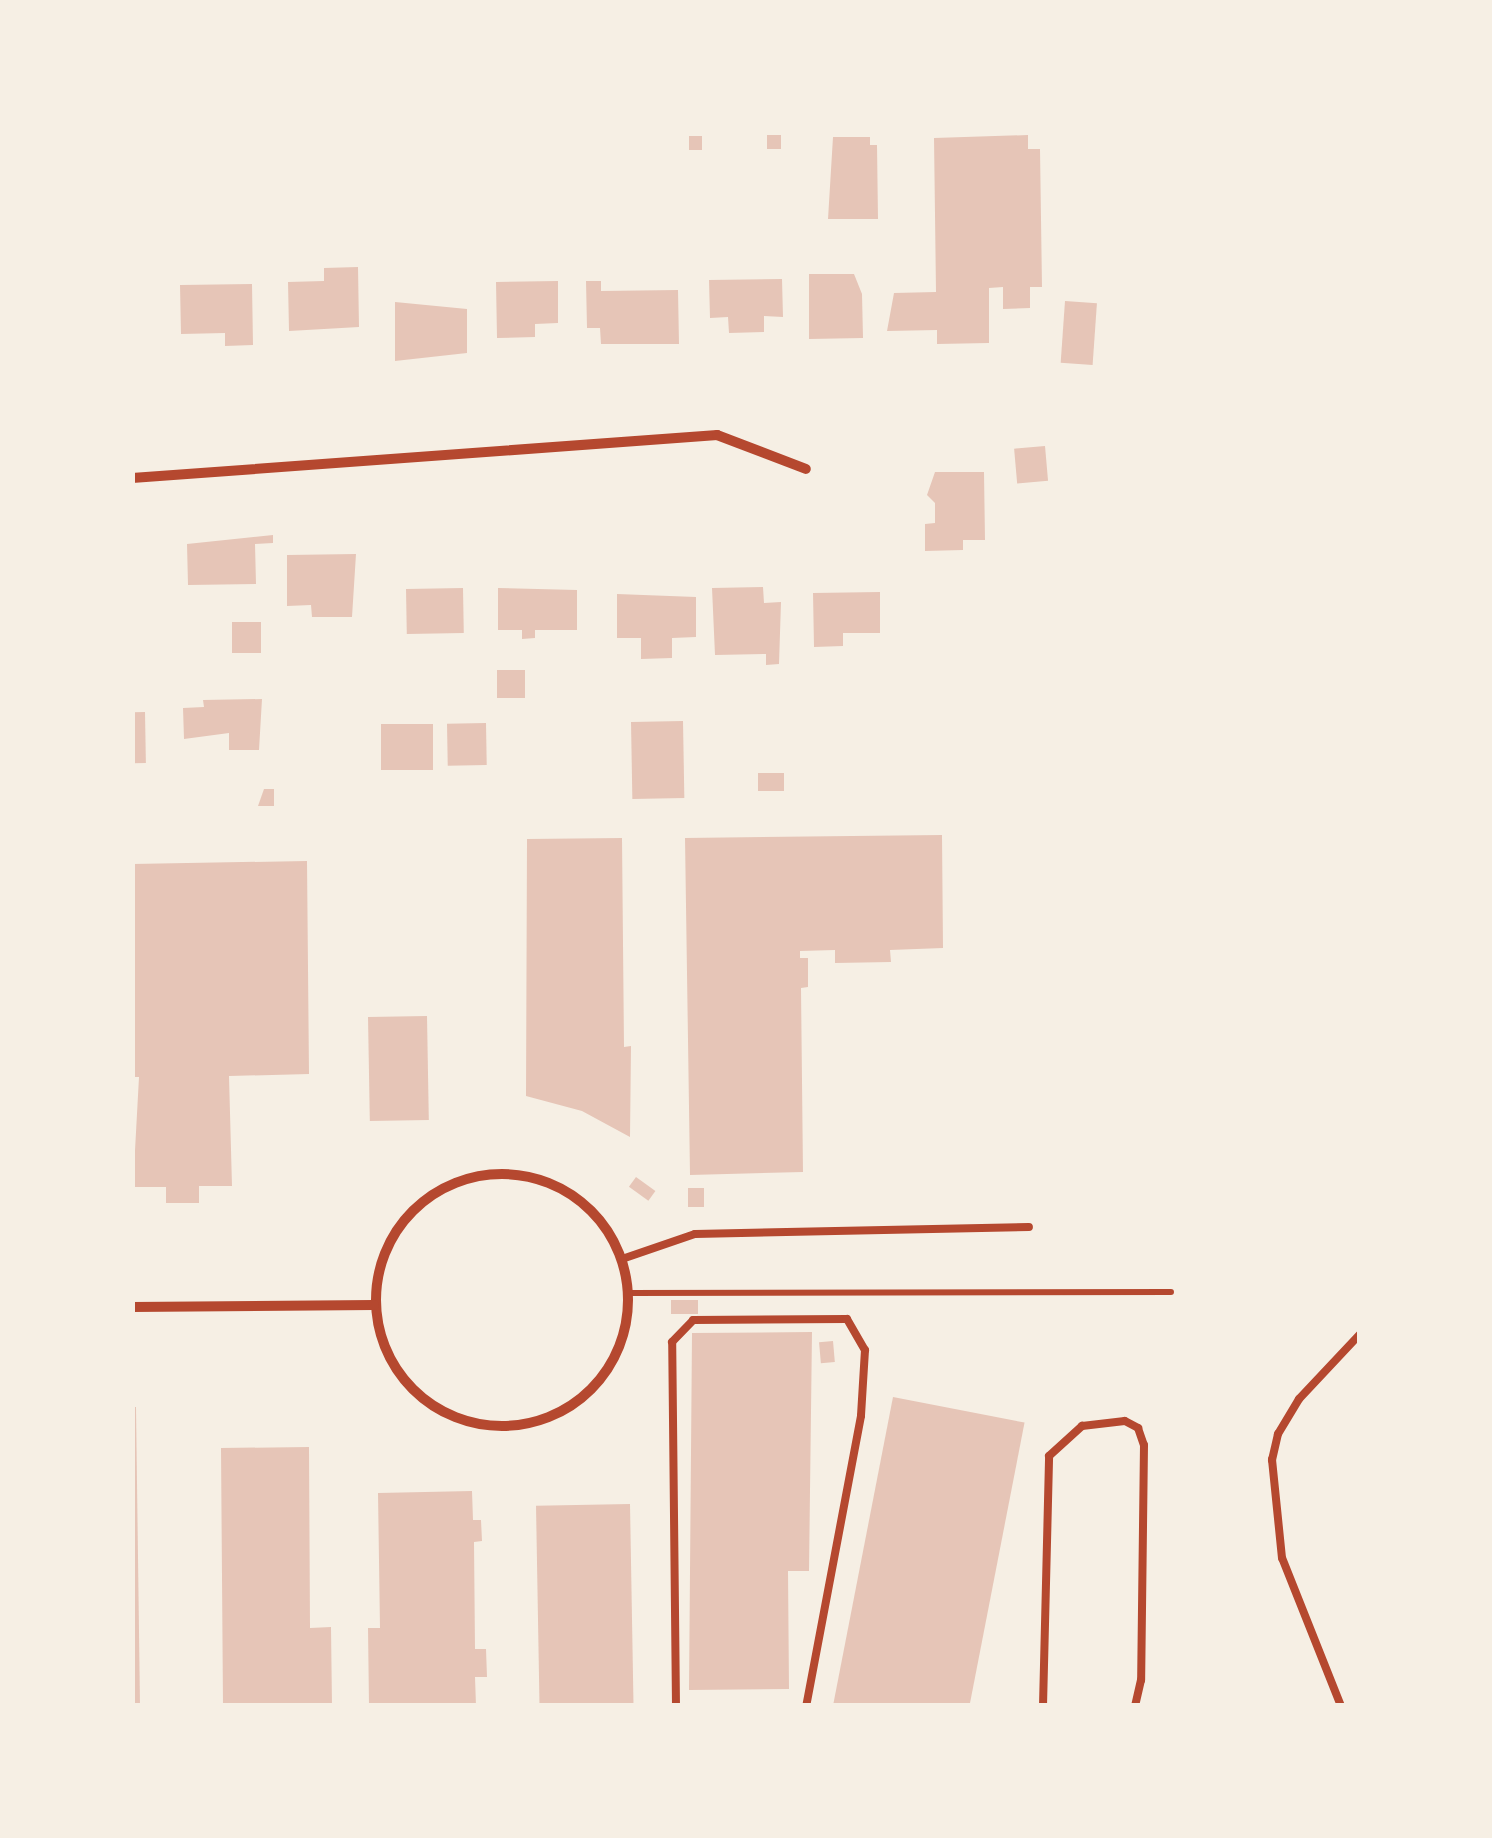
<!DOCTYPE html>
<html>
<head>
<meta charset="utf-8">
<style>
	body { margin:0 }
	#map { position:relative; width:1492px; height:1838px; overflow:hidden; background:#f6efe4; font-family:Figtree,sans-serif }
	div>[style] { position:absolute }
	.building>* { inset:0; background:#e6c5b7; transform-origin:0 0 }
	.path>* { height:6px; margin:-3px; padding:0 3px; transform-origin:3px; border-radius:3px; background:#b5482f }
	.service>* { height:8px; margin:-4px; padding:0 4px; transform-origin:4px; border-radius:4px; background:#b5482f }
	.minor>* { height:10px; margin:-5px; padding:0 5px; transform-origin:5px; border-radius:5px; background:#b5482f }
	.minor>.ring { margin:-5px; padding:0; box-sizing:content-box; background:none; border:10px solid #b5482f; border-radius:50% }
	span { translate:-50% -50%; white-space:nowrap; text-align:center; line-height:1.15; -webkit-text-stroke:10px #f6efe4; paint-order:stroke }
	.frame { position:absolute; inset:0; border:135px solid #f6efe4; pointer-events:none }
</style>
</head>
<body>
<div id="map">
	<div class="building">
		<i style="left:767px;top:132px;width:14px;height:17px"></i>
		<i style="clip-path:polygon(1028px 135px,1028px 149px,1040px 149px,1042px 287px,1030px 287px,1030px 308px,1003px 309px,1003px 287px,989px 288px,989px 343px,937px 344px,937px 330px,887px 331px,894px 293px,936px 292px,934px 138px)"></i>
		<i style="left:689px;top:136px;width:13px;height:14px"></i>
		<i style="clip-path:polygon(833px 137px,870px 137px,870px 145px,877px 145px,878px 219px,828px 219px)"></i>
		<i style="clip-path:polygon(358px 267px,359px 327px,289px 331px,288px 282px,324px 281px,324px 268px)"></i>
		<i style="clip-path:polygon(809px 274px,854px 274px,862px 294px,863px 338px,809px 339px)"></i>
		<i style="clip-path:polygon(782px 279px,783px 317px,764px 316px,764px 332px,729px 333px,728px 317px,710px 318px,709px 280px)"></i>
		<i style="clip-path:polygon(558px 281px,558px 323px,535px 324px,535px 337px,497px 338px,496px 282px)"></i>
		<i style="clip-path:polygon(586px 281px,601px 281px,601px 291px,678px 290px,679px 344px,601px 344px,600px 328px,587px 328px)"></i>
		<i style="clip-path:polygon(252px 284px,253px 345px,225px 346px,225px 333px,181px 334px,180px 285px)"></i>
		<i style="left:1065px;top:301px;width:32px;height:62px;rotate:4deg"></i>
		<i style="clip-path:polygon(395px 302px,467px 309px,467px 353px,395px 361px)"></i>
		<i style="left:1045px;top:446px;width:35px;height:31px;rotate:85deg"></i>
		<i style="clip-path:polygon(935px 472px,984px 472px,985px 540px,963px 540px,963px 550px,925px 551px,925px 524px,935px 523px,935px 503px,927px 495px)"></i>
		<i style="clip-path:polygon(273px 535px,273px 543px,255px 544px,256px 584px,188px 585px,187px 544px)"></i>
		<i style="clip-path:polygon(356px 554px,352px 617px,312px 617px,311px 605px,287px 606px,287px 555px)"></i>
		<i style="clip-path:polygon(763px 587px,764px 603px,781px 602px,779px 664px,766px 665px,766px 654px,715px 655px,712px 588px)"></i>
		<i style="left:463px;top:588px;width:45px;height:57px;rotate:89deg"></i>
		<i style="clip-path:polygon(498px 588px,577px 590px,577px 630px,535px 630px,535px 638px,522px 639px,522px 630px,498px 630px)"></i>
		<i style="clip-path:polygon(880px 592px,880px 633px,843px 633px,843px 646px,814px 647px,813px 593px)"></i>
		<i style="clip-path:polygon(617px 594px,696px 597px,696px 637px,672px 638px,672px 658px,641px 659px,641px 638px,617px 638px)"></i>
		<i style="left:232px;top:622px;width:29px;height:31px"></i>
		<i style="left:497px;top:670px;width:28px;height:28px"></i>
		<i style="clip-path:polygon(262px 699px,259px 750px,229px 750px,229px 733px,184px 739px,183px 708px,204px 707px,203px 700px)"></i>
		<i style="left:145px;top:712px;width:51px;height:13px;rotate:89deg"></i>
		<i style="left:683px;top:721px;width:77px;height:52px;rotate:89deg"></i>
		<i style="left:486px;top:723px;width:42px;height:39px;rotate:89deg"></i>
		<i style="left:381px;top:724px;width:52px;height:46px"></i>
		<i style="left:758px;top:773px;width:26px;height:18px"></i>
		<i style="clip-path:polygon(264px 789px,274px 789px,274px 806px,258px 806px)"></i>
		<i style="clip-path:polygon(942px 835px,943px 948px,890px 950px,891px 962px,835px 963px,835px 950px,800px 951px,800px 958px,808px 958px,808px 987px,801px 988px,803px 1172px,690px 1175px,685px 838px)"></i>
		<i style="clip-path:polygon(622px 838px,624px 1047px,631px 1046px,630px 1137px,582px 1111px,526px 1096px,527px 839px)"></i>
		<i style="clip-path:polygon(307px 861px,309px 1074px,229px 1076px,232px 1186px,199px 1186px,199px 1203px,166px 1203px,166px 1187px,133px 1187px,139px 1077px,132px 1077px,132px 864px)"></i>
		<i style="left:427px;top:1016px;width:104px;height:59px;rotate:89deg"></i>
		<i style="left:636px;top:1177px;width:24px;height:12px;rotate:36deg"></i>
		<i style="left:704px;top:1188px;width:19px;height:16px;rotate:90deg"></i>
		<i style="left:671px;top:1300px;width:27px;height:14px"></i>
		<i style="clip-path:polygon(812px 1332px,809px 1571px,788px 1571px,789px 1689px,689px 1690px,692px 1333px)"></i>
		<i style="left:833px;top:1341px;width:21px;height:14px;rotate:85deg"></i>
		<i style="left:893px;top:1397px;width:134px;height:314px;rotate:11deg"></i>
		<i style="clip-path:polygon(132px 1407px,136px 1407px,140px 1706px,132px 1706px)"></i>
		<i style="clip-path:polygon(309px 1447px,310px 1628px,331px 1627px,332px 1706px,223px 1706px,221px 1448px)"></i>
		<i style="clip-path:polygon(472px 1491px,473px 1520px,481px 1520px,482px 1541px,474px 1542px,475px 1649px,486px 1649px,487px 1677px,475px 1677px,476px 1706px,369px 1706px,368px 1628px,380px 1628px,378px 1493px)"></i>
		<i style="left:630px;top:1504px;width:202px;height:94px;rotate:89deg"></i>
	</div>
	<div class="path">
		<i style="left:629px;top:1293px;width:542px;rotate:-0.11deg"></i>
	</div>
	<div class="service">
		<i style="left:622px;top:1259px;width:77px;rotate:-18.9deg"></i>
		<i style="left:695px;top:1234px;width:334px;rotate:-1.2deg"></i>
		<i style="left:676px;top:1706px;width:364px;rotate:-90.6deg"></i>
		<i style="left:672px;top:1342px;width:30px;rotate:-46deg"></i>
		<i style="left:693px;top:1320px;width:154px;rotate:-0.4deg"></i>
		<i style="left:847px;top:1319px;width:36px;rotate:60deg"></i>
		<i style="left:865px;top:1350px;width:66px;rotate:93.5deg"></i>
		<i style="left:861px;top:1416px;width:295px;rotate:100.7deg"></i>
		<i style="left:1043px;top:1706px;width:250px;rotate:-88.6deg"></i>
		<i style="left:1049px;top:1456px;width:45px;rotate:-42.3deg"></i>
		<i style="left:1082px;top:1426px;width:43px;rotate:-6.6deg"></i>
		<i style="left:1125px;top:1421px;width:15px;rotate:28deg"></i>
		<i style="left:1138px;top:1428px;width:18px;rotate:71deg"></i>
		<i style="left:1144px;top:1445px;width:235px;rotate:90.7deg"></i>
		<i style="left:1141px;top:1680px;width:27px;rotate:103deg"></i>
		<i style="left:1341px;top:1706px;width:159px;rotate:-111.7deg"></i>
		<i style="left:1282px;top:1558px;width:99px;rotate:-95.8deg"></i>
		<i style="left:1272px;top:1460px;width:27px;rotate:-77deg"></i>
		<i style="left:1278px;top:1434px;width:41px;rotate:-59deg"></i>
		<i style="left:1299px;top:1399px;width:89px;rotate:-46.8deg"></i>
	</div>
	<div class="minor">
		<i style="left:132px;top:478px;width:587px;rotate:-4.2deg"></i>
		<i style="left:717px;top:435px;width:95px;rotate:20.9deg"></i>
		<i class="ring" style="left:376px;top:1174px;width:242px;height:242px"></i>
		<i style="left:132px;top:1307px;width:242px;rotate:-0.5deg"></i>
	</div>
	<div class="frame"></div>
</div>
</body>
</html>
